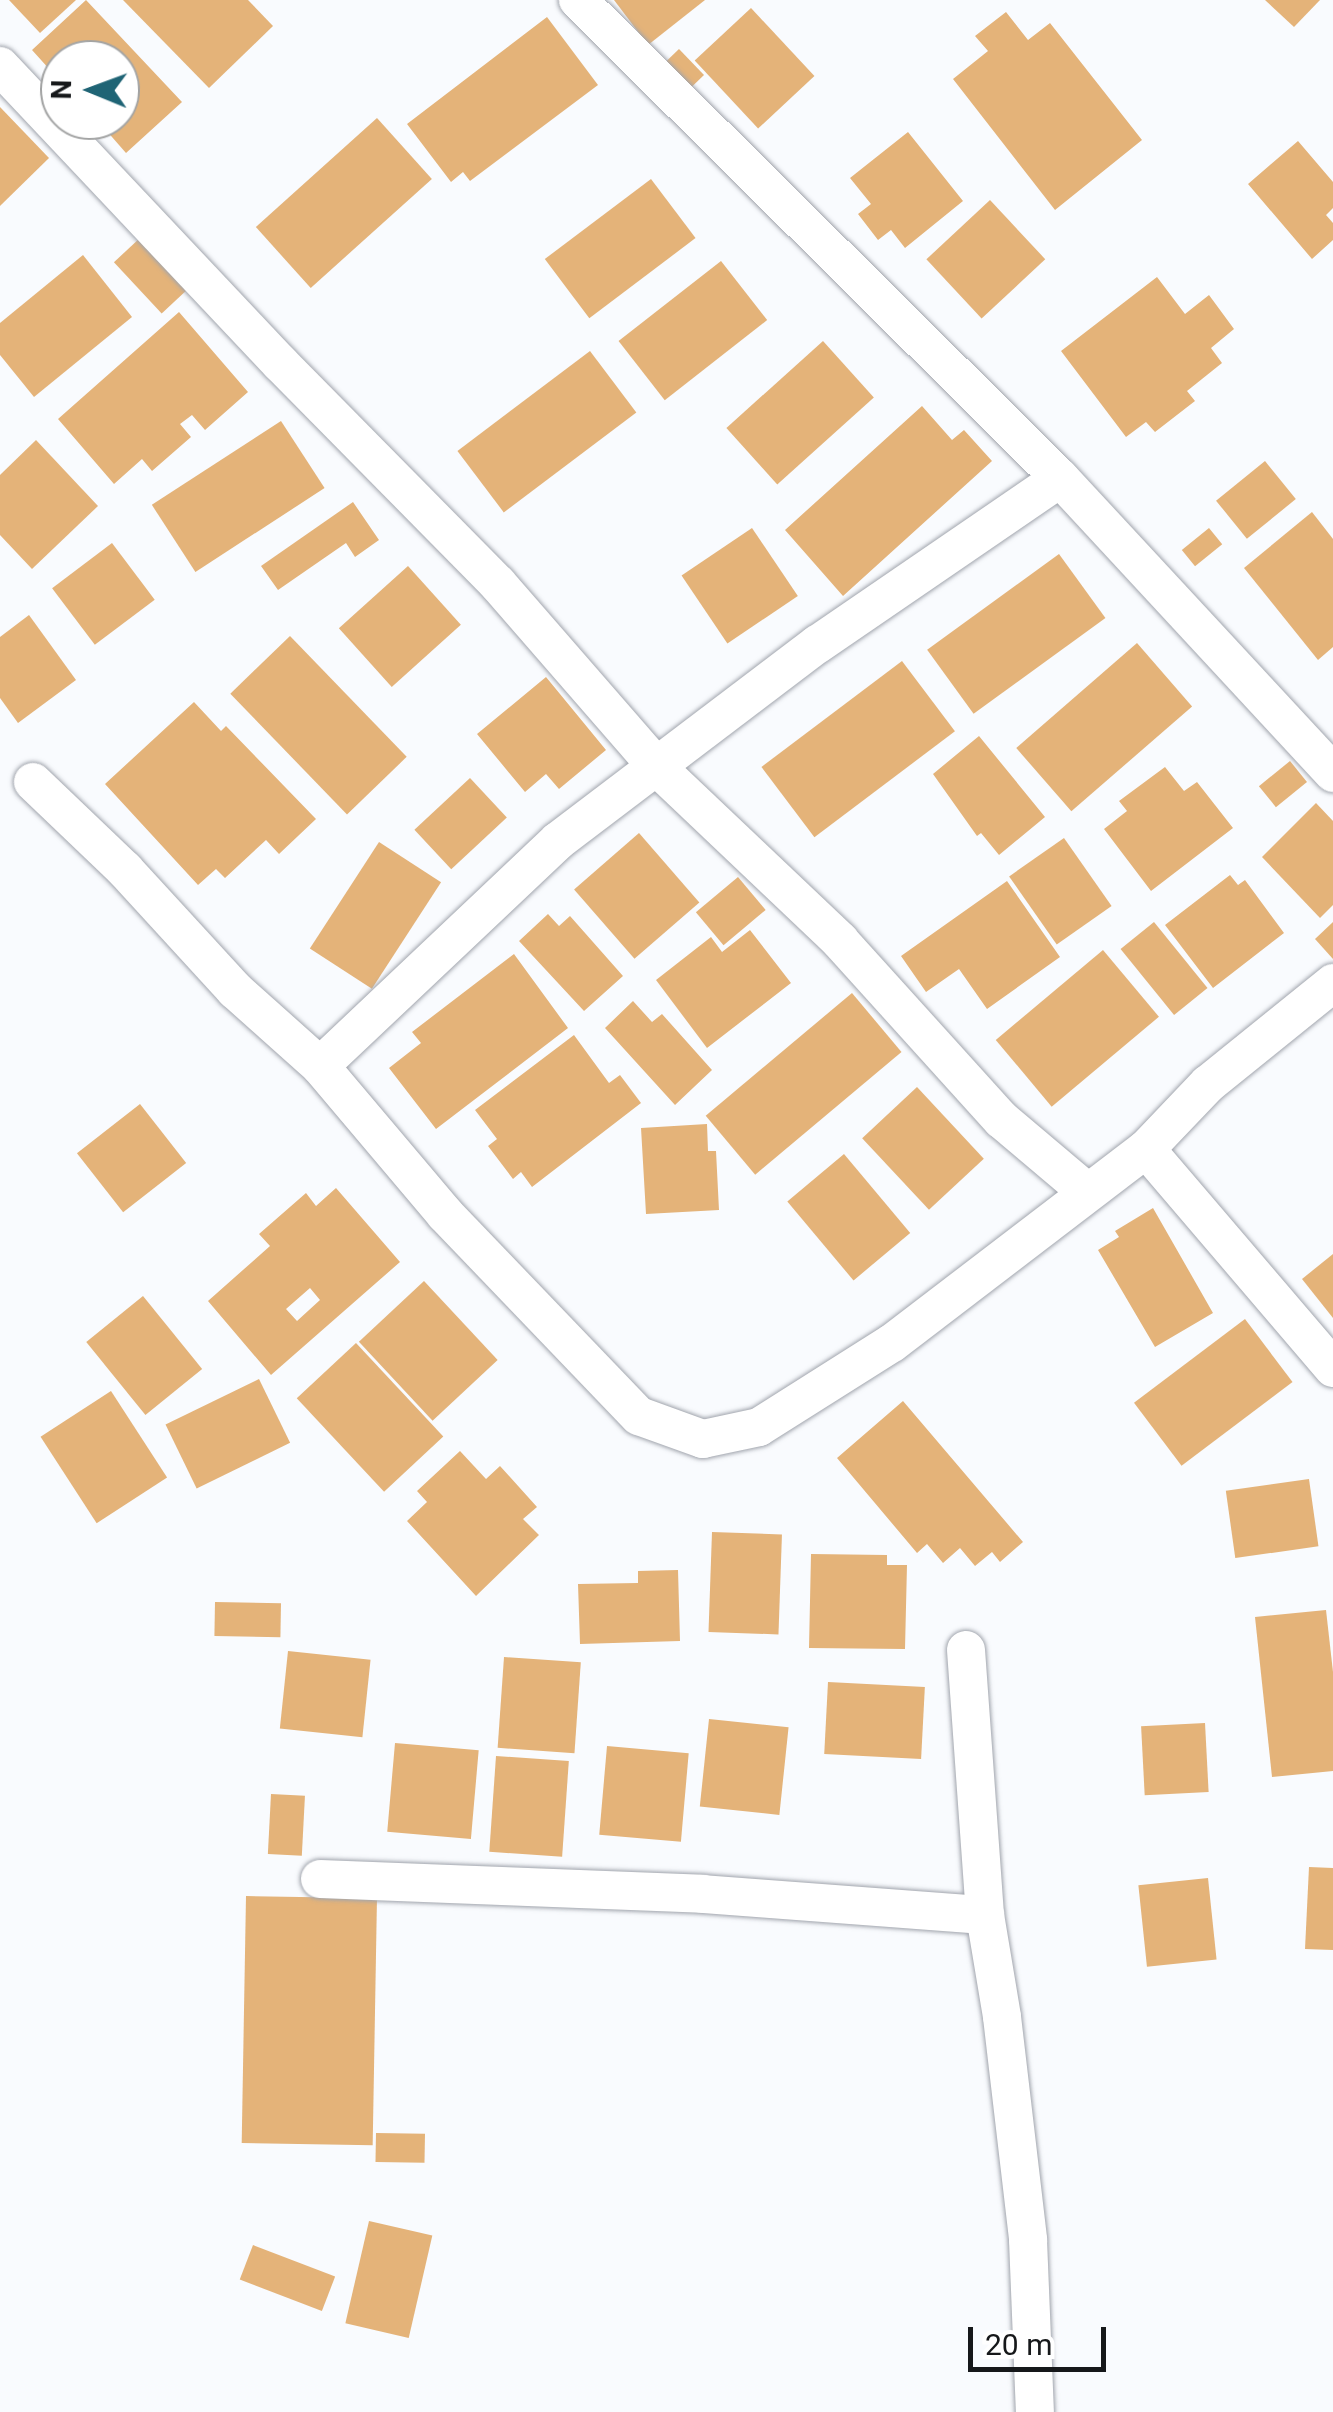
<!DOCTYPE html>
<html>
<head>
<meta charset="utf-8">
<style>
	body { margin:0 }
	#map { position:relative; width:1333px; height:2412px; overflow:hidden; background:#f9fbfe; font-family:Roboto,sans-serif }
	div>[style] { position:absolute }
	.building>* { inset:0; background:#e4b379; transform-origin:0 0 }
	.roads { filter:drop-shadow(0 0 2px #a1a5ad) drop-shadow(0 0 2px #a1a5ad) }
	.minor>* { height:38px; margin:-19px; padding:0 19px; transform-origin:19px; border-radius:19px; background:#fff }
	span { translate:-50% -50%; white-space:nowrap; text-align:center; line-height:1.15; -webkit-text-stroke:10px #fff; paint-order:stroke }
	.north { position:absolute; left:40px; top:40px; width:100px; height:100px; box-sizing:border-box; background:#fff; border:2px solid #a2a3a3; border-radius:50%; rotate:271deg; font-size:28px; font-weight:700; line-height:40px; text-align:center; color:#16181a }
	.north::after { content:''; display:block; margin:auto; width:35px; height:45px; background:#1f6475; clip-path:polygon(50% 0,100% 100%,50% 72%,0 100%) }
	.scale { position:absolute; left:968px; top:2327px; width:138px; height:45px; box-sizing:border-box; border:5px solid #16181a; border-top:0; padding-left:12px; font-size:30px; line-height:35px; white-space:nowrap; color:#16181a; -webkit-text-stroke:8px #fff; paint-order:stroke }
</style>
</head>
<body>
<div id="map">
	<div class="building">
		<i style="clip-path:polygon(9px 0,76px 0,40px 33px)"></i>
		<i style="clip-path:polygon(86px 0,182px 102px,126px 153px,105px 129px,120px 120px,126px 110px,120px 103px,120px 60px,60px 60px,60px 81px,32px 50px)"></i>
		<i style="clip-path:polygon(123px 0,248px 0,273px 26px,209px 88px)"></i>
		<i style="clip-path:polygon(614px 0,705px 0,648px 45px)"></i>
		<i style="clip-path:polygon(1265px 0,1320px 0,1294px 27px)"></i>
		<i style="left:751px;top:8px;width:93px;height:77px;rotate:47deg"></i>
		<i style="clip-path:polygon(1006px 12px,1028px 40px,1050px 23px,1142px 140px,1055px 210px,953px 79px,988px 51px,975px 36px)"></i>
		<i style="clip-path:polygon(547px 17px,598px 85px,470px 181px,463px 172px,451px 182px,407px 124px)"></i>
		<i style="left:679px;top:49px;width:36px;height:27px;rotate:46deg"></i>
		<i style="clip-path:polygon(0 107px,49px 158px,0 206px)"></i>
		<i style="left:377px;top:118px;width:82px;height:163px;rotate:48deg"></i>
		<i style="clip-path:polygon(908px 132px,963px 201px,905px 248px,891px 230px,878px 240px,858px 214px,871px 204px,850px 178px)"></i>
		<i style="clip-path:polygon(1298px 141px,1333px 182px,1333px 208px,1326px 215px,1333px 223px,1333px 240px,1312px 259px,1248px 184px)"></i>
		<i style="left:651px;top:179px;width:74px;height:133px;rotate:53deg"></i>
		<i style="left:990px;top:200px;width:81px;height:87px;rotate:47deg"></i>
		<i style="left:141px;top:237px;width:70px;height:37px;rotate:47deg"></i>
		<i style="clip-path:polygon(83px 255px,132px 317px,34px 397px,0 355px,0 323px)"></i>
		<i style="left:721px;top:261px;width:75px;height:130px;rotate:52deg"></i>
		<i style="clip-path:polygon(1157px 277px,1185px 314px,1209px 295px,1234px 329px,1211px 348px,1222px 363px,1187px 391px,1195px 401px,1155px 432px,1146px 422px,1126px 437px,1061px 351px)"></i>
		<i style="clip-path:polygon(179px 312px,248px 392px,205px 430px,192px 415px,180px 424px,191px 437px,152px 471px,142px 459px,114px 484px,58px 419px)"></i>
		<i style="left:823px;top:341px;width:76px;height:130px;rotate:48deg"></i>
		<i style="left:590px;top:351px;width:77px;height:166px;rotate:53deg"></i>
		<i style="clip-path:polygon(922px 406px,952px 440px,964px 430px,992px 461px,843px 596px,785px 530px)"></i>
		<i style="left:281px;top:421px;width:80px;height:154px;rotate:57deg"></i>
		<i style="clip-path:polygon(36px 440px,98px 506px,32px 569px,0 535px,0 475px)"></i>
		<i style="left:1265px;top:461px;width:49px;height:63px;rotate:51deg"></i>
		<i style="clip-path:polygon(353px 502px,379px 540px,355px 557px,346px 543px,278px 590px,261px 566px)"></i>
		<i style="clip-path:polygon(1312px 512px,1333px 539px,1333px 647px,1318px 660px,1244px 568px)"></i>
		<i style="left:752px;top:528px;width:82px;height:85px;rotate:56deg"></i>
		<i style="left:1209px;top:528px;width:21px;height:35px;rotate:51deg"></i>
		<i style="left:112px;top:543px;width:71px;height:75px;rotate:53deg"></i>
		<i style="left:1059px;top:554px;width:79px;height:163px;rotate:54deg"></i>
		<i style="left:408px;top:566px;width:79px;height:93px;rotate:48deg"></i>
		<i style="clip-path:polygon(29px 615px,76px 680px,18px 723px,0 698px,0 637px)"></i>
		<i style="left:290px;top:636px;width:168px;height:83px;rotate:46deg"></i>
		<i style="left:1137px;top:643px;width:84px;height:160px;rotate:49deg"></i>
		<i style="left:902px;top:661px;width:88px;height:176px;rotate:53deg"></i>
		<i style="clip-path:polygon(546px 677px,606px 750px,559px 789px,546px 774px,525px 792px,477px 734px)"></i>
		<i style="clip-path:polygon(194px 702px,221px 731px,226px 726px,316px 819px,279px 854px,266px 840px,225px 878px,216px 869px,198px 885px,105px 784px)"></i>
		<i style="clip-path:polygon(979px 736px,1045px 817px,999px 855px,981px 833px,977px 836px,933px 774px)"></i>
		<i style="left:1290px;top:761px;width:27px;height:40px;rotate:51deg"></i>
		<i style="clip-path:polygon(1165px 767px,1184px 791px,1197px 782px,1233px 828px,1151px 891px,1104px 829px,1127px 811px,1119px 801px)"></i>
		<i style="left:470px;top:778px;width:54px;height:76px;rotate:47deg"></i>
		<i style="clip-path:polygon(1316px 803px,1333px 821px,1333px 905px,1320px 918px,1262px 857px)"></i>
		<i style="left:639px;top:833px;width:92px;height:86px;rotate:49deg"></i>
		<i style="left:1064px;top:838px;width:83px;height:67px;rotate:55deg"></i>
		<i style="left:379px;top:842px;width:74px;height:127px;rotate:33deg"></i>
		<i style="clip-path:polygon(1230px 875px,1238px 885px,1245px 880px,1284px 933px,1213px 988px,1165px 925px)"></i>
		<i style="left:738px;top:877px;width:43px;height:55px;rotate:50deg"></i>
		<i style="clip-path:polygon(1007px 881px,1060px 957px,987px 1009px,959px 969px,926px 992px,901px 956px)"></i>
		<i style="clip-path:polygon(548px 914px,559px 926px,570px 916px,623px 976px,584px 1011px,519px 941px)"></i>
		<i style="left:1154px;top:922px;width:85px;height:43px;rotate:51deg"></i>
		<i style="clip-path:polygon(1333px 922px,1333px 959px,1315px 939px)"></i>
		<i style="clip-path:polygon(750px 930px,791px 983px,707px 1048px,656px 980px,711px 937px,722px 952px)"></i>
		<i style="left:1103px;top:950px;width:87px;height:140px;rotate:50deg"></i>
		<i style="clip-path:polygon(514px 954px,568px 1028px,436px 1129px,389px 1068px,421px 1043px,412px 1032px)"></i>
		<i style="left:852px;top:993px;width:77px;height:191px;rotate:50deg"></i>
		<i style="clip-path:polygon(633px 1001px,652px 1022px,662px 1014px,712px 1070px,675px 1105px,605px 1028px)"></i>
		<i style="clip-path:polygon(574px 1035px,609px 1083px,620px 1075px,641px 1103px,532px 1187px,521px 1172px,513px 1179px,488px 1146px,497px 1139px,475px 1110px)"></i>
		<i style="left:917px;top:1087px;width:98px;height:75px;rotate:47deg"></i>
		<i style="left:140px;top:1104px;width:75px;height:80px;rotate:52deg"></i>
		<i style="clip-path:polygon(707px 1124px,708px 1151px,716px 1151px,719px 1210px,646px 1214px,641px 1128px)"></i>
		<i style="left:844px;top:1154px;width:103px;height:74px;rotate:50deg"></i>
		<i style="clip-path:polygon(evenodd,336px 1188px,400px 1262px,271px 1375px,208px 1301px,270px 1246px,259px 1234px,306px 1193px,316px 1206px,336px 1188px,310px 1288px,320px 1300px,297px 1321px,286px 1309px,310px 1288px)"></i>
		<i style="clip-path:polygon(1153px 1208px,1213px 1313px,1155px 1347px,1098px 1250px,1119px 1237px,1115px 1231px)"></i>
		<i style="clip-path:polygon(1333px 1254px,1333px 1318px,1302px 1279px)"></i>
		<i style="left:424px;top:1281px;width:108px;height:89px;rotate:47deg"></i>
		<i style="left:143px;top:1296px;width:94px;height:73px;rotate:51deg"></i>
		<i style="left:1245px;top:1319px;width:79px;height:139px;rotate:53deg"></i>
		<i style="left:356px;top:1343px;width:128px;height:81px;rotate:47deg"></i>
		<i style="left:259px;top:1379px;width:71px;height:104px;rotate:64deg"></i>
		<i style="left:111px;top:1391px;width:103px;height:84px;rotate:57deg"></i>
		<i style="clip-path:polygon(903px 1401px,1023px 1542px,1000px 1562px,992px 1552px,975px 1566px,960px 1548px,943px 1563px,927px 1544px,917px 1553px,837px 1458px)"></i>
		<i style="clip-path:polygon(460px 1451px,486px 1479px,500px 1466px,537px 1507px,523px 1519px,539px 1535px,476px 1596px,407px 1521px,427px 1502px,417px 1491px)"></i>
		<i style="left:1309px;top:1479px;width:68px;height:84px;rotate:82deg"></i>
		<i style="left:712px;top:1532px;width:70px;height:100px;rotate:2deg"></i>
		<i style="clip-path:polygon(811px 1554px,887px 1555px,887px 1565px,907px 1565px,905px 1649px,809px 1648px)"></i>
		<i style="clip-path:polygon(678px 1570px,680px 1641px,580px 1644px,578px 1584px,638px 1583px,638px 1571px)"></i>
		<i style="left:215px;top:1602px;width:66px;height:34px;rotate:1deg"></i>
		<i style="clip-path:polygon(1326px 1610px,1333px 1672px,1333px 1771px,1272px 1777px,1255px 1617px)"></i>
		<i style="left:288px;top:1651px;width:83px;height:78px;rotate:6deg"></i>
		<i style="left:504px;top:1657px;width:77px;height:91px;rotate:4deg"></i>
		<i style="left:828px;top:1682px;width:97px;height:72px;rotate:3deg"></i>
		<i style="left:709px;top:1719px;width:80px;height:88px;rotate:6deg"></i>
		<i style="left:1205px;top:1723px;width:69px;height:64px;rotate:87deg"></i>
		<i style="left:395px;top:1743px;width:84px;height:89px;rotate:5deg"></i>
		<i style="left:607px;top:1746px;width:82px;height:89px;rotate:5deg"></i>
		<i style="left:496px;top:1756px;width:73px;height:96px;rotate:4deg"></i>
		<i style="left:271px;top:1794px;width:34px;height:60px;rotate:3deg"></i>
		<i style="clip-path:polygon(1309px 1867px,1333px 1868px,1333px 1950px,1305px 1949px)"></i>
		<i style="left:1208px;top:1878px;width:82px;height:70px;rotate:84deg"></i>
		<i style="left:246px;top:1896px;width:131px;height:247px;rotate:1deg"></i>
		<i style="left:376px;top:2133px;width:49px;height:29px;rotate:1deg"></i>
		<i style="left:369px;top:2221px;width:65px;height:105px;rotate:13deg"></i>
		<i style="left:253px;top:2245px;width:88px;height:37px;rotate:21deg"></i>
	</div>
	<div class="roads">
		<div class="minor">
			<i style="left:578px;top:0;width:679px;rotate:44.76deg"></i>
			<i style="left:1060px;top:478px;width:402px;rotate:47.2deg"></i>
			<i style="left:0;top:66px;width:408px;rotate:46.7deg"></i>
			<i style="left:280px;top:363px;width:310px;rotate:45.4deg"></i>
			<i style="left:498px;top:584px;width:244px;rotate:49deg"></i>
			<i style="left:658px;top:768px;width:251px;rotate:43.5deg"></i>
			<i style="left:840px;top:941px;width:241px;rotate:47.9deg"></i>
			<i style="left:1002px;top:1120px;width:110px;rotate:40.2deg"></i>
			<i style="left:33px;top:782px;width:127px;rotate:43.7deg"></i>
			<i style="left:125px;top:870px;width:163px;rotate:47.5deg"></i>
			<i style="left:235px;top:990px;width:114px;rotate:41.8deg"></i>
			<i style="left:320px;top:1066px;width:194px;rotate:49.8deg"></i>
			<i style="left:445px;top:1214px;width:280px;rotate:46.2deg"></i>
			<i style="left:639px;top:1416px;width:68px;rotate:19.8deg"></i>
			<i style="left:703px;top:1439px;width:57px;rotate:-12.1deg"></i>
			<i style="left:759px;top:1427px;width:157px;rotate:-32.3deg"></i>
			<i style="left:892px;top:1343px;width:320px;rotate:-37.4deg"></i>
			<i style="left:1146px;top:1149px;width:90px;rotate:-46.4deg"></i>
			<i style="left:1208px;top:1084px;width:161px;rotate:-38.9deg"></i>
			<i style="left:320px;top:1066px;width:328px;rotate:-43.4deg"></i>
			<i style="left:558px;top:841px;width:326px;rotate:-37.2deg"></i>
			<i style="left:818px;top:644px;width:293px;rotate:-34.4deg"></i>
			<i style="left:1146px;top:1149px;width:288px;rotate:49.5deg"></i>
			<i style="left:966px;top:1650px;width:266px;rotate:85.9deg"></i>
			<i style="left:985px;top:1915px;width:103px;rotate:80.5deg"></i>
			<i style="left:1002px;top:2017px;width:225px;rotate:83.3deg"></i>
			<i style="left:1028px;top:2240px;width:172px;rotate:87.7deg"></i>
			<i style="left:320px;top:1879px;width:383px;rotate:2.2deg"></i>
			<i style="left:703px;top:1894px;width:283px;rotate:4.3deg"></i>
		</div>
	</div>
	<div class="north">N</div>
	<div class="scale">20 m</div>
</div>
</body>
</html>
